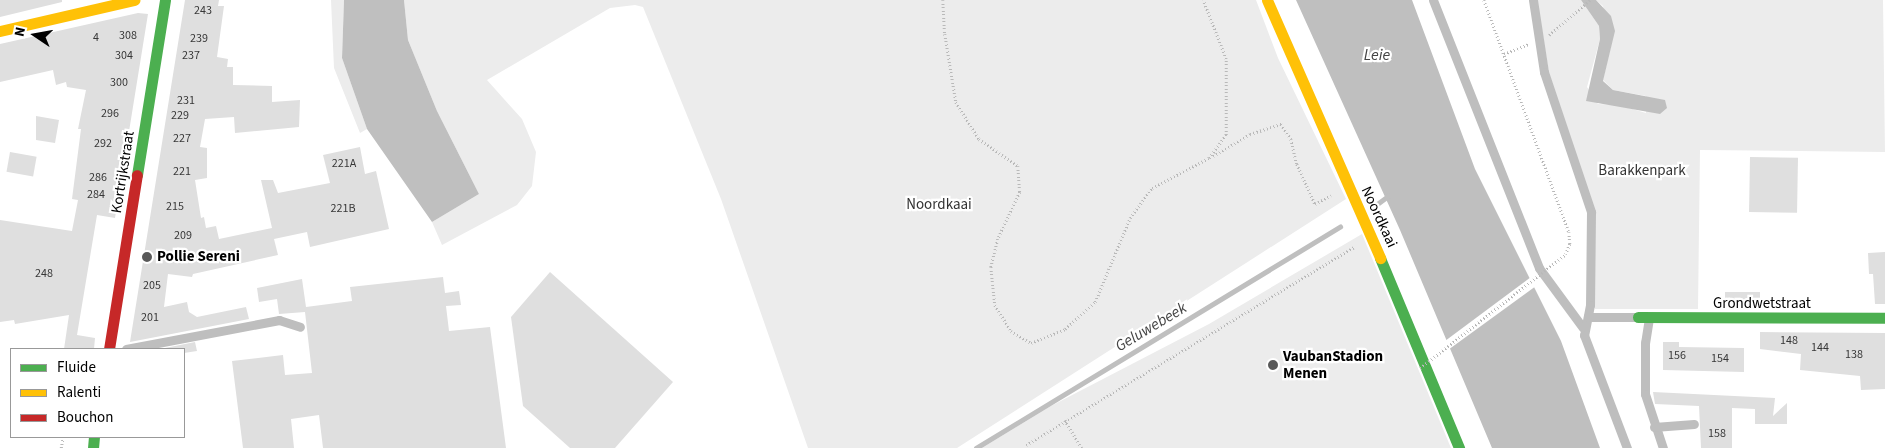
<!DOCTYPE html>
<html>
<head>
<meta charset="utf-8">
<style>
	body { margin:0 }
	#map { position:relative; width:1885px; height:448px; overflow:hidden; background:#fff; font-family:"Source Sans 3",sans-serif }
	div>[style] { position:absolute }
	.green>* { inset:0; background:#ececec }
	.water>* { inset:0; background:#bfbfbf }
	.pier>* { inset:0; background:#fff }
	.stream>* { height:4.5px; margin:-2.25px; padding:0 2.25px; transform-origin:2.25px; border-radius:2.25px; background:#bfbfbf }
	.building>* { inset:0; background:#dfdfdf; transform-origin:0 0 }
	.path>* { height:2.5px; margin-top:-1.25px; transform-origin:0; background:repeating-linear-gradient(90deg,#b9b9b9 0 1px,transparent 0 3.5px) }
	.lane>* { height:9px; margin:-4.5px; padding:0 4.5px; transform-origin:4.5px; border-radius:4.5px; background:#bebebe }
	.fast>* { height:11px; margin:-5.5px; padding:0 5.5px; transform-origin:5.5px; border-radius:5.5px; background:#4caf50 }
	.slow>* { height:11px; margin:-5.5px; padding:0 5.5px; transform-origin:5.5px; border-radius:5.5px; background:#ffc107 }
	.jam>* { height:11px; margin:-5.5px; padding:0 5.5px; transform-origin:5.5px; border-radius:5.5px; background:#c62828 }
	.path-bridge>* { height:2.5px; margin-top:-1.25px; transform-origin:0; background:repeating-linear-gradient(90deg,#b9b9b9 0 1px,transparent 0 3.5px) }
	.dots>* { width:14px; height:14px; translate:-50% -50%; box-sizing:border-box; border:2px solid #fff; border-radius:50% }
	span { translate:-50% -50%; white-space:nowrap; text-align:center; line-height:1.15; -webkit-text-stroke:4.5px #fff; paint-order:stroke }
	.number-label { font-size:12px; color:#383838 }
	.number-label span { -webkit-text-stroke-width:0 }
	.park-label { font-size:15px; color:#333 }
	.street-label { font-size:15px; color:#000 }
	.poi-label { font-size:15px; color:#000; font-weight:700 }
	.left { translate:0 -50%; text-align:left }
	.water-label { font-size:16px; color:#444; font-style:italic }
	.legend { position:absolute; left:10px; top:348px; width:175px; height:90px; box-sizing:border-box; background:#fff; border:1px solid #999; margin:0; padding:6px 9px; list-style:none; font-size:15px; color:#000 }
	.legend li { display:flex; align-items:center; gap:10px; height:25px }
	.legend b { width:25px; border:1px solid #999 }
	.north { position:absolute; left:10px; top:10px; width:50px; height:50px; -webkit-text-stroke:4px #fff; paint-order:stroke; rotate:282deg; font-size:14px; font-weight:700; line-height:20px; text-align:center; color:#000 }
	.north::after { content:''; display:block; margin:auto; width:18px; height:22px; background:#000; clip-path:polygon(50% 0,100% 100%,50% 72%,0 100%) }
</style>
</head>
<body>
<div id="map">
	<div class="green">
		<i style="clip-path:polygon(331px 0,344px 0,342px 58px,367px 129px,360px 133px,334px 68px)"></i>
		<i style="clip-path:polygon(404px 0,1256px 0,1278px 58px,1346px 199px,957px 448px,808px 448px,721px 199px,643px 7px,635px 5px,610px 8px,487px 80px,522px 119px,536px 152px,532px 186px,517px 205px,442px 245px,432px 222px,479px 194px,437px 111px,408px 40px)"></i>
		<i style="clip-path:polygon(1537px 0,1581px 0,1599px 26px,1600px 39px,1587px 87px,1598px 104px,1619px 105px,1646px 113px,1646px 96px,1613px 90px,1603px 80px,1611px 46px,1603px 6px,1596px 0,1883px 0,1885px 152px,1700px 150px,1698px 309px,1595px 309px,1595px 213px,1549px 73px)"></i>
		<i style="clip-path:polygon(1362px 234px,1451px 448px,982px 448px,1051px 406px,1209px 324px)"></i>
	</div>
	<div class="water">
		<i style="clip-path:polygon(344px 0,404px 0,408px 40px,437px 111px,479px 194px,432px 222px,367px 129px,342px 58px)"></i>
		<i style="clip-path:polygon(1296px 0,1412px 0,1475px 169px,1561px 341px,1600px 448px,1492px 448px,1400px 230px)"></i>
		<i style="clip-path:polygon(1581px 0,1596px 0,1611px 16px,1615px 31px,1603px 81px,1613px 90px,1665px 100px,1667px 108px,1660px 114px,1586px 101px,1600px 39px,1599px 26px)"></i>
	</div>
	<div class="pier">
		<i style="clip-path:polygon(1531px 277px,1536px 286px,1448px 350px,1445px 341px)"></i>
	</div>
	<div class="stream">
		<i style="left:1373px;top:207px;width:19px;rotate:-36deg"></i>
		<i style="left:976px;top:448px;width:426px;rotate:-31.3deg"></i>
	</div>
	<div class="building">
		<i style="clip-path:polygon(0 0,62px 0,62px 2px,0 17px)"></i>
		<i style="clip-path:polygon(185px 0,219px 0,218px 6px,224px 6px,217px 57px,228px 59px,227px 67px,233px 67px,233px 85px,272px 86px,272px 102px,300px 100px,299px 127px,235px 133px,234px 117px,205px 119px,200px 147px,207px 148px,207px 178px,195px 180px,201px 218px,204px 217px,206px 228px,216px 226px,219px 239px,272px 228px,261px 180px,273px 180px,278px 193px,330px 183px,323px 155px,360px 147px,365px 174px,376px 171px,389px 229px,310px 247px,307px 232px,274px 239px,278px 255px,193px 274px,192px 277px,168px 274px,164px 307px,187px 302px,189px 312px,197px 317px,246px 307px,249px 319px,130px 342px)"></i>
		<i style="clip-path:polygon(138px 13px,148px 14px,115px 218px,97px 215px,77px 335px,95px 338px,94px 349px,64px 349px,69px 315px,15px 324px,14px 320px,0 322px,0 220px,72px 231px,78px 200px,72px 199px,81px 129px,78px 129px,86px 90px,67px 87px,66px 82px,56px 85px,53px 70px,0 82px,0 44px)"></i>
		<i style="clip-path:polygon(36px 116px,59px 120px,55px 143px,36px 140px)"></i>
		<i style="left:10px;top:152px;width:27px;height:20px;rotate:10deg"></i>
		<i style="left:1750px;top:157px;width:48px;height:55px;rotate:1deg"></i>
		<i style="clip-path:polygon(1885px 252px,1885px 304px,1875px 304px,1873px 274px,1869px 274px,1868px 253px)"></i>
		<i style="clip-path:polygon(550px 272px,673px 382px,615px 448px,570px 448px,523px 406px,511px 317px)"></i>
		<i style="clip-path:polygon(443px 277px,445px 293px,459px 291px,461px 305px,446px 306px,449px 331px,490px 327px,506px 448px,323px 448px,319px 415px,291px 419px,294px 448px,243px 448px,232px 361px,283px 355px,285px 375px,312px 373px,305px 312px,279px 314px,277px 299px,259px 302px,257px 288px,302px 279px,306px 307px,352px 301px,350px 287px)"></i>
		<i style="left:1725px;top:292px;width:35px;height:11px"></i>
		<i style="clip-path:polygon(1760px 332px,1885px 333px,1885px 389px,1861px 390px,1860px 376px,1800px 370px,1801px 354px,1760px 349px)"></i>
		<i style="clip-path:polygon(195px 342px,197px 351px,184px 353px,184px 349px,160px 349px)"></i>
		<i style="clip-path:polygon(1663px 342px,1679px 342px,1679px 347px,1744px 348px,1744px 372px,1663px 370px)"></i>
		<i style="clip-path:polygon(1653px 392px,1775px 398px,1773px 416px,1787px 403px,1787px 424px,1755px 424px,1755px 409px,1732px 408px,1732px 448px,1701px 448px,1699px 406px,1655px 404px)"></i>
	</div>
	<div class="path">
		<i style="left:943px;top:0;width:34px;rotate:87deg"></i>
		<i style="left:945px;top:34px;width:69px;rotate:80.8deg"></i>
		<i style="left:956px;top:102px;width:44px;rotate:58.1deg"></i>
		<i style="left:979px;top:139px;width:47px;rotate:34.7deg"></i>
		<i style="left:1018px;top:166px;width:26px;rotate:86deg"></i>
		<i style="left:1020px;top:192px;width:52px;rotate:115.1deg"></i>
		<i style="left:998px;top:239px;width:29px;rotate:104deg"></i>
		<i style="left:991px;top:267px;width:38px;rotate:84deg"></i>
		<i style="left:995px;top:305px;width:31px;rotate:58deg"></i>
		<i style="left:1011px;top:331px;width:23px;rotate:31deg"></i>
		<i style="left:1031px;top:343px;width:37px;rotate:-22deg"></i>
		<i style="left:1065px;top:329px;width:40px;rotate:-42deg"></i>
		<i style="left:1095px;top:302px;width:91px;rotate:-67.4deg"></i>
		<i style="left:1130px;top:218px;width:37px;rotate:-54deg"></i>
		<i style="left:1152px;top:188px;width:64px;rotate:-27.8deg"></i>
		<i style="left:1209px;top:158px;width:29px;rotate:-54deg"></i>
		<i style="left:1226px;top:135px;width:76px;rotate:-90deg"></i>
		<i style="left:1226px;top:59px;width:63px;rotate:-111.3deg"></i>
		<i style="left:1484px;top:0;width:247px;rotate:69.9deg"></i>
		<i style="left:1569px;top:232px;width:12px;rotate:85deg"></i>
		<i style="left:1570px;top:244px;width:11px;rotate:112deg"></i>
		<i style="left:1549px;top:35px;width:54px;rotate:-40.5deg"></i>
		<i style="left:1504px;top:54px;width:27px;rotate:-22deg"></i>
		<i style="left:1213px;top:156px;width:43px;rotate:-30.7deg"></i>
		<i style="left:1250px;top:134px;width:33px;rotate:-18deg"></i>
		<i style="left:1281px;top:124px;width:18px;rotate:56deg"></i>
		<i style="left:1291px;top:139px;width:26px;rotate:77deg"></i>
		<i style="left:1297px;top:164px;width:44px;rotate:65.8deg"></i>
		<i style="left:1315px;top:204px;width:18px;rotate:-29deg"></i>
		<i style="left:1065px;top:420px;width:33px;rotate:59deg"></i>
		<i style="left:1026px;top:445px;width:383px;rotate:-31.1deg"></i>
		<i style="left:61px;top:448px;width:11px;rotate:-80deg"></i>
	</div>
	<div class="lane">
		<i style="left:1433px;top:0;width:288px;rotate:68.4deg"></i>
		<i style="left:1539px;top:268px;width:74px;rotate:53.7deg"></i>
		<i style="left:1533px;top:0;width:73px;rotate:81.3deg"></i>
		<i style="left:1544px;top:72px;width:148px;rotate:71.4deg"></i>
		<i style="left:1591px;top:212px;width:93px;rotate:90.6deg"></i>
		<i style="left:1590px;top:305px;width:31px;rotate:101deg"></i>
		<i style="left:1584px;top:335px;width:121px;rotate:69.2deg"></i>
		<i style="left:1588px;top:317px;width:50px"></i>
		<i style="left:1649px;top:318px;width:25px;rotate:99deg"></i>
		<i style="left:1645px;top:343px;width:51px;rotate:90deg"></i>
		<i style="left:1645px;top:394px;width:57px;rotate:71.6deg"></i>
		<i style="left:126px;top:349px;width:156px;rotate:-10.7deg"></i>
		<i style="left:279px;top:320px;width:22px;rotate:18deg"></i>
		<i style="left:1654px;top:427px;width:40px;rotate:-4.3deg"></i>
	</div>
	<div class="fast">
		<i style="left:137px;top:175px;width:177px;rotate:-80.9deg"></i>
		<i style="left:1380px;top:258px;width:206px;rotate:67.4deg"></i>
		<i style="left:1638px;top:317px;width:247px;rotate:0.2deg"></i>
		<i style="left:93px;top:448px;width:11px;rotate:-85deg"></i>
	</div>
	<div class="slow">
		<i style="left:1267px;top:0;width:282px;rotate:66.3deg"></i>
		<i style="left:0;top:31px;width:138px;rotate:-13deg"></i>
	</div>
	<div class="jam">
		<i style="left:109px;top:349px;width:176px;rotate:-80.9deg"></i>
	</div>
	<div class="path-bridge">
		<i style="left:1420px;top:368px;width:185px;rotate:-38deg"></i>
	</div>
	<div class="dots">
		<i style="left:147px;top:257px;background:#595959"></i>
		<i style="left:1273px;top:365px;background:#595959"></i>
	</div>
	<div class="number-label">
		<span style="left:203px;top:11px">243</span>
		<span style="left:128px;top:36px">308</span>
		<span style="left:96px;top:38px">4</span>
		<span style="left:199px;top:39px">239</span>
		<span style="left:124px;top:56px">304</span>
		<span style="left:191px;top:56px">237</span>
		<span style="left:119px;top:83px">300</span>
		<span style="left:186px;top:101px">231</span>
		<span style="left:110px;top:114px">296</span>
		<span style="left:180px;top:116px">229</span>
		<span style="left:182px;top:139px">227</span>
		<span style="left:103px;top:144px">292</span>
		<span style="left:344px;top:164px">221A</span>
		<span style="left:182px;top:172px">221</span>
		<span style="left:98px;top:178px">286</span>
		<span style="left:96px;top:195px">284</span>
		<span style="left:175px;top:207px">215</span>
		<span style="left:343px;top:209px">221B</span>
		<span style="left:183px;top:236px">209</span>
		<span style="left:44px;top:274px">248</span>
		<span style="left:152px;top:286px">205</span>
		<span style="left:150px;top:318px">201</span>
		<span style="left:1789px;top:341px">148</span>
		<span style="left:1820px;top:348px">144</span>
		<span style="left:1854px;top:355px">138</span>
		<span style="left:1677px;top:356px">156</span>
		<span style="left:1720px;top:359px">154</span>
		<span style="left:1717px;top:434px">158</span>
	</div>
	<div class="park-label">
		<span style="left:1642px;top:171px">Barakkenpark</span>
		<span style="left:939px;top:205px">Noordkaai</span>
	</div>
	<div class="street-label">
		<span style="left:123px;top:172px;rotate:-81deg">Kortrijkstraat</span>
		<span style="left:1379px;top:217px;rotate:65deg">Noordkaai</span>
		<span style="left:1762px;top:304px">Grondwetstraat</span>
	</div>
	<div class="poi-label">
		<span class="left" style="left:157px;top:257px">Pollie Sereni</span>
		<span class="left" style="left:1283px;top:365px">VaubanStadion<br>Menen</span>
	</div>
	<div class="water-label">
		<span style="left:1377px;top:55px">Leie</span>
		<span style="left:1151px;top:327px;rotate:-31deg">Geluwebeek</span>
	</div>
	<ul class="legend">
	<li><b style="height:6px;background:#4caf50"></b>Fluide</li>
	<li><b style="height:6px;background:#ffc107"></b>Ralenti</li>
	<li><b style="height:6px;background:#c62828"></b>Bouchon</li>
	</ul>
	<div class="north">N</div>
</div>
</body>
</html>
